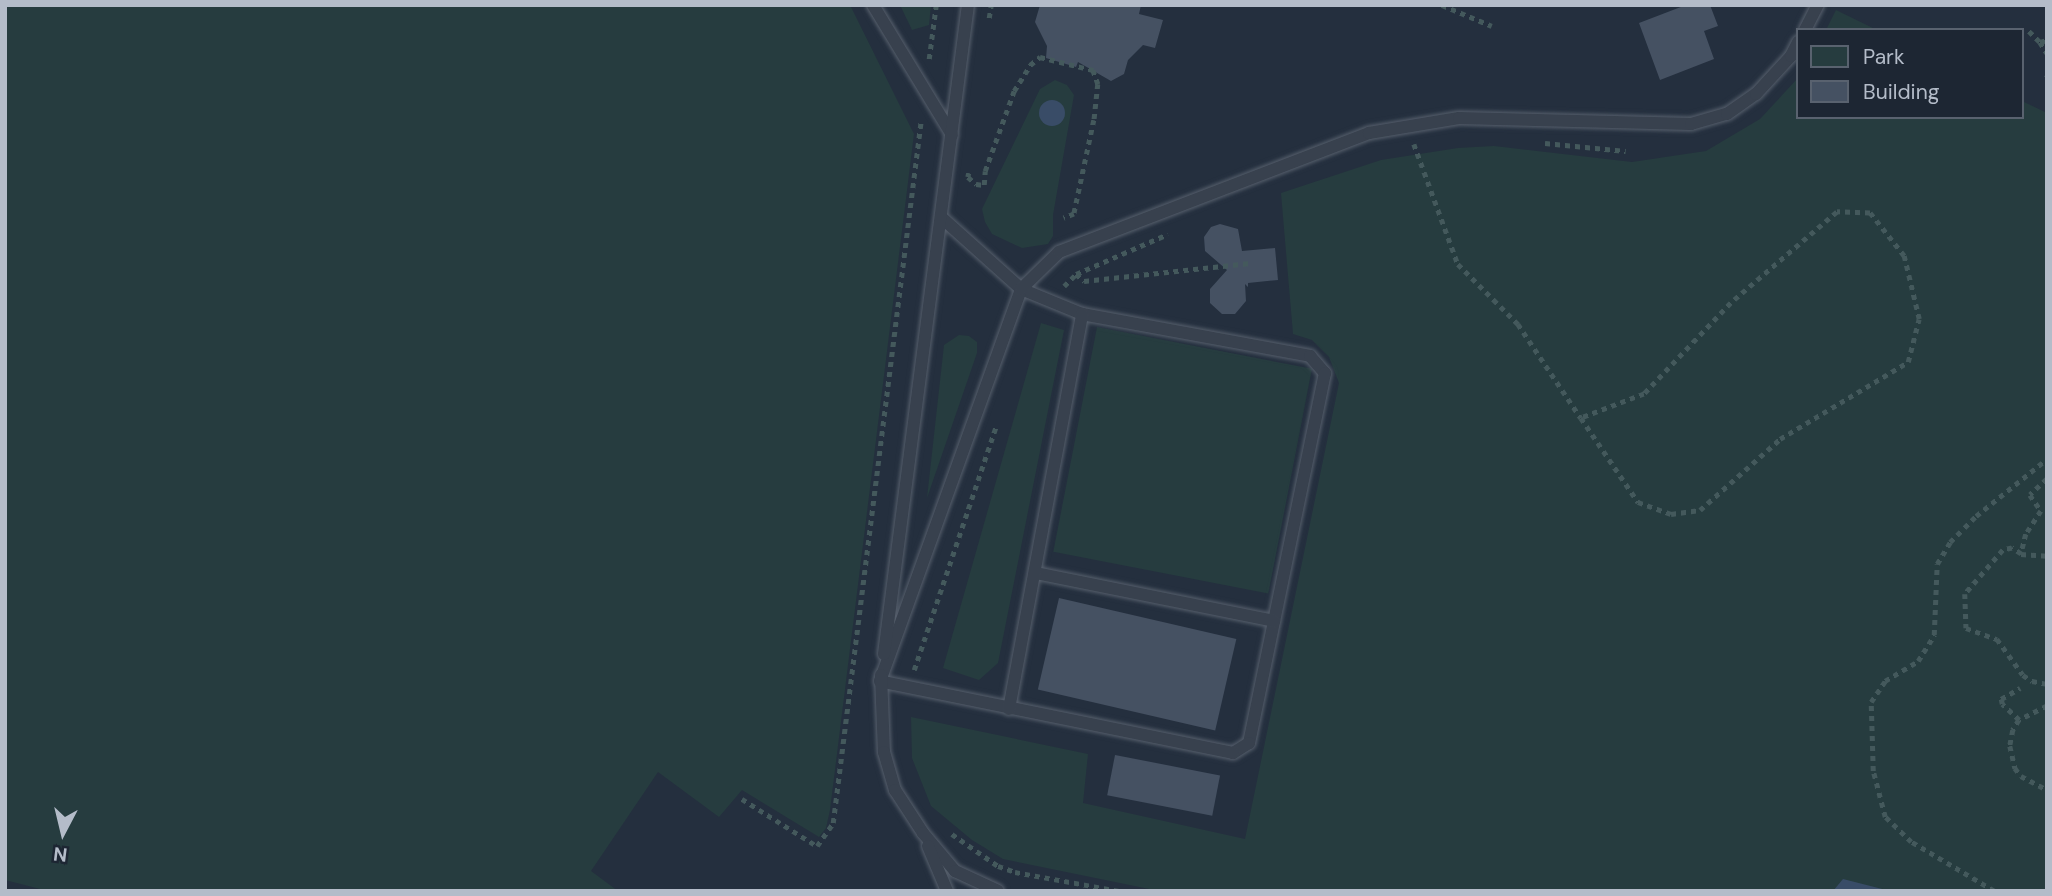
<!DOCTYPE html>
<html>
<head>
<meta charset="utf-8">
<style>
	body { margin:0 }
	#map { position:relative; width:2052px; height:896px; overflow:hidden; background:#242f3e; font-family:"DM Sans",sans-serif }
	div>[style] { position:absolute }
	.green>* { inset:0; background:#263c3f; transform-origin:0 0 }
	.water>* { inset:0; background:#394c67 }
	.round { border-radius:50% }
	.building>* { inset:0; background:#455162; transform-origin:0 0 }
	.path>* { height:4.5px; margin-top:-2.25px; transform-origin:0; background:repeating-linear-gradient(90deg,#44595c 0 5px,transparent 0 10px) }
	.roads { filter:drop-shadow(0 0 2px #565f6c) drop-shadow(0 0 2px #565f6c) }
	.lane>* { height:12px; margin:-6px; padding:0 6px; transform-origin:6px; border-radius:6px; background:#38414e }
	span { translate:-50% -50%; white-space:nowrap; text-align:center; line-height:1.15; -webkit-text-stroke:5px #1d2633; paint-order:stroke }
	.frame { position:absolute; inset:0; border:7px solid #b4bcc9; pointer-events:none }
	.legend { position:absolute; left:1796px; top:28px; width:228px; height:91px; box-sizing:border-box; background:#1d2633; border:2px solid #59626f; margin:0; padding:9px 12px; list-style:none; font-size:21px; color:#b4bcc9 }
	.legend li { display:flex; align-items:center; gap:14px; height:35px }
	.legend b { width:35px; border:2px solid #59626f }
	.north { position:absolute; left:28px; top:798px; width:70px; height:70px; -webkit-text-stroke:5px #1d2633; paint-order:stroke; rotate:187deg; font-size:19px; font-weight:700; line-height:28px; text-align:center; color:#b4bcc9 }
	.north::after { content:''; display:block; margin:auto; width:24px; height:32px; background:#b4bcc9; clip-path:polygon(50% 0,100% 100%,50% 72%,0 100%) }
</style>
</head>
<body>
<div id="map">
	<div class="green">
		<i style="clip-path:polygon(5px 5px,850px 5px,914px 134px,830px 810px,826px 828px,819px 837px,742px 790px,719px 817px,658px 772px,591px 871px,618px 891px,48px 891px,5px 880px)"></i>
		<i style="clip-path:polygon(900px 5px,931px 5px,929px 25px,912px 30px)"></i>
		<i style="clip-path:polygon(1836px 10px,1877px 30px,1826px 30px)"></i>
		<i style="clip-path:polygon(1798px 78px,1798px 117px,2022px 117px,2022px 101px,2047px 113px,2047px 891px,1159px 891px,1003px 859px,972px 840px,931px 806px,912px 758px,911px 717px,1088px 754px,1083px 803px,1245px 839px,1339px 383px,1329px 357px,1312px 340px,1293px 334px,1281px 193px,1381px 160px,1458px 148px,1494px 146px,1632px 162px,1706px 151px,1760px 119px)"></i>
		<i style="clip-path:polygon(1055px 80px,1067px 85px,1074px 95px,1053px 215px,1053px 236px,1048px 244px,1022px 248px,992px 234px,985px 222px,982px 209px,1040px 89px)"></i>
		<i style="clip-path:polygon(1041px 323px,1064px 330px,998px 663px,979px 680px,943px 668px)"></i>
		<i style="left:1097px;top:327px;width:219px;height:229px;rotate:11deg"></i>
		<i style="clip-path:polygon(959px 335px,969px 336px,977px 342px,977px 353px,927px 498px,944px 345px)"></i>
	</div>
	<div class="water">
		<i class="round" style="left:1039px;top:100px;width:26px;height:26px"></i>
		<i style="clip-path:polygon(1843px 879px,1890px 891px,1833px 891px)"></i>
	</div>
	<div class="building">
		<i style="clip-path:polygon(1040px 5px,1141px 5px,1139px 14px,1163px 20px,1155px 48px,1143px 45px,1128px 60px,1124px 74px,1111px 81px,1078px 62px,1076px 67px,1046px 58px,1047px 46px,1035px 22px)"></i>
		<i style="clip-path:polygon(1686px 5px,1710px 5px,1718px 26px,1704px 31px,1714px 59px,1660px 80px,1639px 23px)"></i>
		<i style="clip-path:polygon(1220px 224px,1238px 229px,1242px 251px,1275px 248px,1278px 280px,1248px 283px,1248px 287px,1245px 284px,1246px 301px,1235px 314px,1222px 314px,1210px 303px,1210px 289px,1227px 270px,1205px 251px,1204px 237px,1211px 227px)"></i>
		<i style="left:1059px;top:598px;width:182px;height:94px;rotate:13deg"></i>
		<i style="left:1115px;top:755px;width:107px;height:41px;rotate:11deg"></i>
	</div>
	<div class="path">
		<i style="left:1442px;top:5px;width:54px;rotate:22.8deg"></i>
		<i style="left:989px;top:18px;width:13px;rotate:-81deg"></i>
		<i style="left:2029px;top:31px;width:16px;rotate:45deg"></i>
		<i style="left:2040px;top:42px;width:7px;rotate:-16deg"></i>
		<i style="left:2040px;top:42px;width:13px;rotate:58deg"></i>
		<i style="left:929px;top:59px;width:54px;rotate:-82.6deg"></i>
		<i style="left:2046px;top:78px;width:2px;rotate:-63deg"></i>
		<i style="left:1545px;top:143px;width:81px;rotate:5.6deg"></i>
		<i style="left:1414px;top:144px;width:128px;rotate:69.9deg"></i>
		<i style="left:1458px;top:264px;width:85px;rotate:45deg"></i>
		<i style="left:1518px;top:324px;width:113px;rotate:56.2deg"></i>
		<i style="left:1581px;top:418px;width:102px;rotate:55.8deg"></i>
		<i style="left:1638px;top:502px;width:35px;rotate:20deg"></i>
		<i style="left:1671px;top:514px;width:29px;rotate:-8deg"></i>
		<i style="left:1700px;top:510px;width:107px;rotate:-41.6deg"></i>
		<i style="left:1780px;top:439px;width:149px;rotate:-31deg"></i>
		<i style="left:1908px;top:362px;width:44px;rotate:-75.7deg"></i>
		<i style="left:1919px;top:319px;width:65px;rotate:-103.4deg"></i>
		<i style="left:1904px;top:256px;width:55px;rotate:-128.3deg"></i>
		<i style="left:1870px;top:213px;width:33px;rotate:-178deg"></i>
		<i style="left:1837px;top:212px;width:140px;rotate:139.4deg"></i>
		<i style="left:1731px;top:303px;width:126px;rotate:133.7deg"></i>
		<i style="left:1644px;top:394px;width:67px;rotate:159.1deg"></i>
		<i style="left:969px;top:173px;width:4px;rotate:104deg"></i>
		<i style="left:968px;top:177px;width:11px;rotate:41deg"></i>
		<i style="left:976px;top:184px;width:8px;rotate:7deg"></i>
		<i style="left:984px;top:185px;width:14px;rotate:-86deg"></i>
		<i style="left:985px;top:171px;width:85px;rotate:-70.1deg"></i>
		<i style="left:1014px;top:91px;width:31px;rotate:-58deg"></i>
		<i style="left:1030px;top:65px;width:13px;rotate:-39deg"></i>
		<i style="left:1040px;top:57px;width:55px;rotate:13.8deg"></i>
		<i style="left:1093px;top:70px;width:15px;rotate:70deg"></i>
		<i style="left:1098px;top:84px;width:36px;rotate:96deg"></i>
		<i style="left:1094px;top:120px;width:96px;rotate:102deg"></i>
		<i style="left:1074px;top:214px;width:11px;rotate:158deg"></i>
		<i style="left:1076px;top:274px;width:11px;rotate:41deg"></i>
		<i style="left:1084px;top:281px;width:167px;rotate:-6.2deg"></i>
		<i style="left:1064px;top:286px;width:17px;rotate:-45deg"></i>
		<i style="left:1076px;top:274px;width:100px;rotate:-23.5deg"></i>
		<i style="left:2047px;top:479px;width:23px;rotate:137deg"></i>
		<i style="left:2030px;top:495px;width:19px;rotate:55deg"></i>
		<i style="left:2041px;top:511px;width:27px;rotate:123deg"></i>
		<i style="left:2026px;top:534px;width:21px;rotate:104deg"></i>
		<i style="left:2021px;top:554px;width:26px;rotate:4deg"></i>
		<i style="left:2021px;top:554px;width:11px;rotate:-146deg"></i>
		<i style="left:2012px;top:548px;width:9px;rotate:167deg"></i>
		<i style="left:2003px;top:550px;width:58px;rotate:130.8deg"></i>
		<i style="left:1965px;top:594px;width:34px;rotate:88deg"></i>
		<i style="left:1966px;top:628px;width:33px;rotate:20deg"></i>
		<i style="left:1997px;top:639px;width:44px;rotate:54.2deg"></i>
		<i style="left:2023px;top:675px;width:11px;rotate:34deg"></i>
		<i style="left:2032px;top:681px;width:15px;rotate:11deg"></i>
		<i style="left:914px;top:670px;width:257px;rotate:-71.4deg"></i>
		<i style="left:2047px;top:706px;width:31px;rotate:153deg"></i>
		<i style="left:2019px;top:720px;width:12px;rotate:121deg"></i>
		<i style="left:2013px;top:730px;width:16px;rotate:101deg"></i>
		<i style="left:2010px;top:746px;width:23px;rotate:77deg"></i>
		<i style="left:2015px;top:768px;width:10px;rotate:53deg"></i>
		<i style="left:2021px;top:776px;width:30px;rotate:28deg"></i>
		<i style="left:2019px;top:720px;width:23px;rotate:-137deg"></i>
		<i style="left:2002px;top:704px;width:5px;rotate:-101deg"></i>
		<i style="left:2001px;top:699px;width:22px;rotate:-30deg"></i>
		<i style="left:742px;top:799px;width:89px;rotate:32.1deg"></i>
		<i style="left:817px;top:846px;width:28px;rotate:-55deg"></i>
		<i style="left:833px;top:823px;width:708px;rotate:-82.86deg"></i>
		<i style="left:952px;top:834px;width:56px;rotate:34.8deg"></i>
		<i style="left:998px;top:866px;width:18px;rotate:19deg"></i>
		<i style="left:1015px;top:872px;width:107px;rotate:10.3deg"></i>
		<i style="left:1994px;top:891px;width:96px;rotate:-149.4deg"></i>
		<i style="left:1911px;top:842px;width:36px;rotate:-136deg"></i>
		<i style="left:1885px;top:817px;width:48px;rotate:-104.6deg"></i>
		<i style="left:1873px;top:771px;width:69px;rotate:-91.7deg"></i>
		<i style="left:1871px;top:702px;width:25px;rotate:-56deg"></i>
		<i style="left:1885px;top:681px;width:39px;rotate:-31deg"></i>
		<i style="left:1918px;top:661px;width:31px;rotate:-58deg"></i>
		<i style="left:1934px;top:635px;width:71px;rotate:-87.6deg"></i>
		<i style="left:1937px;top:564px;width:26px;rotate:-59deg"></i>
		<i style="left:1950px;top:542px;width:37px;rotate:-45deg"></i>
		<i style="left:1976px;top:516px;width:91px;rotate:-38.8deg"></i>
	</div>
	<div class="roads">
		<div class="lane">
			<i style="left:873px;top:5px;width:152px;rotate:58.7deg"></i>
			<i style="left:1805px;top:30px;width:28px;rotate:-63deg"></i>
			<i style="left:942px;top:218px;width:106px;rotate:41.9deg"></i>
			<i style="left:1021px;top:289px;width:66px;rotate:22.3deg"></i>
			<i style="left:1082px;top:314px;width:232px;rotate:10.4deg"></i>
			<i style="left:1310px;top:356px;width:23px;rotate:49deg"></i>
			<i style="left:1325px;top:373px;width:378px;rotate:101.6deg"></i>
			<i style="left:1249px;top:743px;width:19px;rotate:148deg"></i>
			<i style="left:1233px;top:753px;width:360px;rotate:-168.5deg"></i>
			<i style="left:880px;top:681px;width:417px;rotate:-70.2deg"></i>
			<i style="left:1021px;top:289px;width:53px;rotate:-44.2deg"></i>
			<i style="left:1059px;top:252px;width:332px;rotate:-21deg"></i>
			<i style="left:1369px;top:133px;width:91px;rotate:-9.5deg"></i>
			<i style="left:1459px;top:118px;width:232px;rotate:1.5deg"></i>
			<i style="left:1691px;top:124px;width:37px;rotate:-16deg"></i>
			<i style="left:1727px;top:114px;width:35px;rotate:-35deg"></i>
			<i style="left:1756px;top:94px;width:52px;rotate:-47.4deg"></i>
			<i style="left:1791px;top:56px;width:16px;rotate:-63deg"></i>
			<i style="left:1036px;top:573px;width:243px;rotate:11.4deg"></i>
			<i style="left:884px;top:654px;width:654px;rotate:-82.63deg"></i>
			<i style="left:881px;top:675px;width:77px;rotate:87.8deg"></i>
			<i style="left:884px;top:752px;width:40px;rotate:74deg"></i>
			<i style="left:895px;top:790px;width:51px;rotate:56.9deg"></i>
			<i style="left:923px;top:833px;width:50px;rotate:49.9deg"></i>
			<i style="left:955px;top:871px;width:47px;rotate:24.9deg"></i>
			<i style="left:1009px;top:709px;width:402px;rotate:-79.5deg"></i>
			<i style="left:928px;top:846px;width:49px;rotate:67.1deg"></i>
		</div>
	</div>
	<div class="frame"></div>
	<ul class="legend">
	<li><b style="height:19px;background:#263c3f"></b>Park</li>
	<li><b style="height:19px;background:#455162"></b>Building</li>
	</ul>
	<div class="north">N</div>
</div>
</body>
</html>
